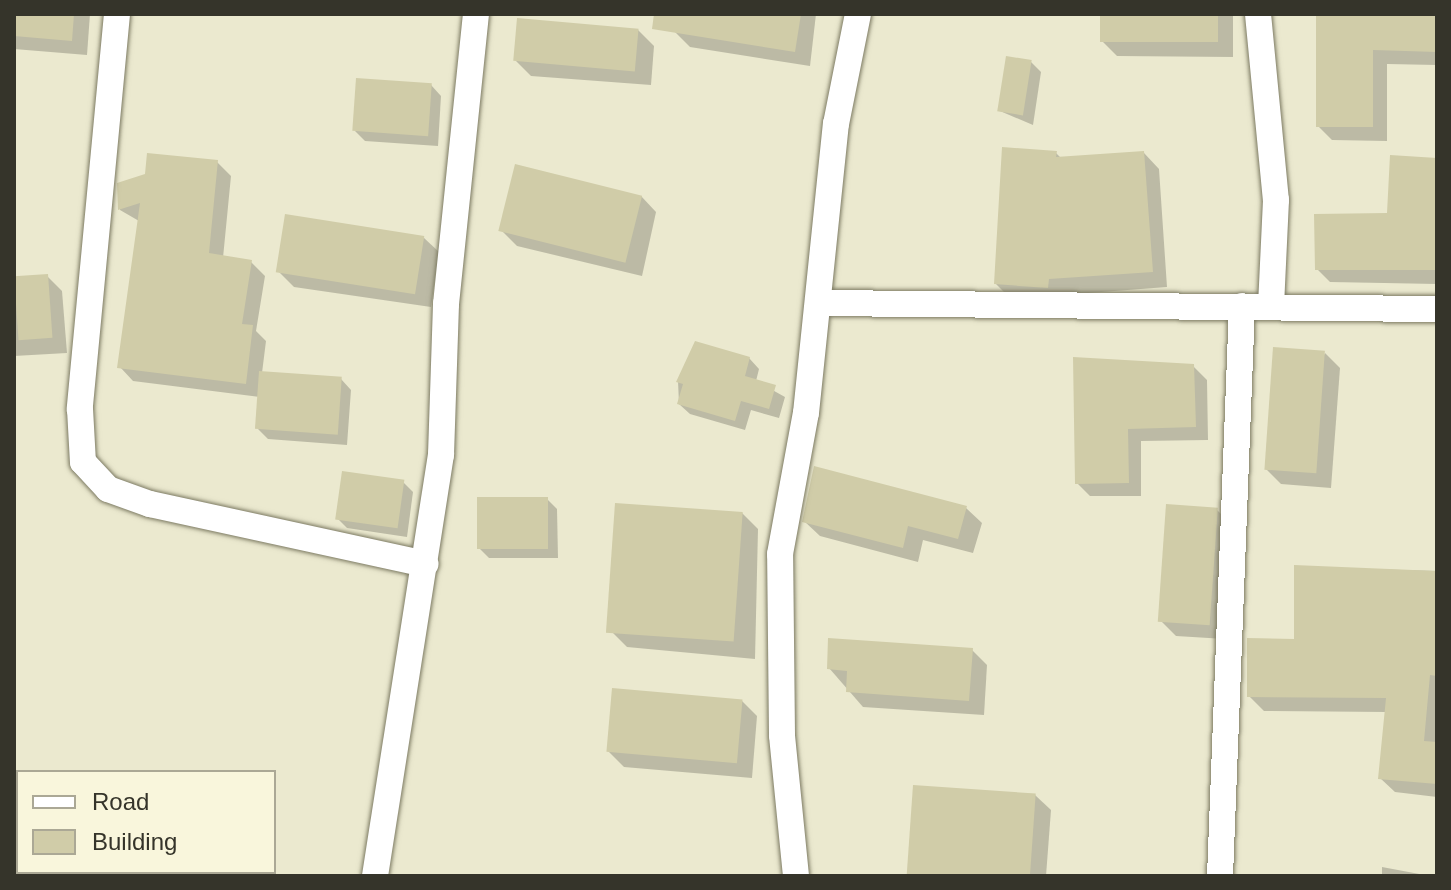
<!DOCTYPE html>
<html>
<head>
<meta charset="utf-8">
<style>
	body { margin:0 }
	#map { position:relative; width:1451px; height:890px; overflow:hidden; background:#ebe9cf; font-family:Arial,sans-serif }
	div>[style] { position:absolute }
	.shadow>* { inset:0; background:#0003 }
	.building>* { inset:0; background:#d0cca8; transform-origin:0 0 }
	.roads { filter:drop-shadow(0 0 2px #7c7a62) drop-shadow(0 0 2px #7c7a62) }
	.minor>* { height:26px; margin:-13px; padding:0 13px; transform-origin:13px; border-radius:13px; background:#fff }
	span { translate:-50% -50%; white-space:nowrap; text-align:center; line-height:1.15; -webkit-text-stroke:8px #f9f6dc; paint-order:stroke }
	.frame { position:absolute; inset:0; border:16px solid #35342a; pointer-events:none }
	.legend { position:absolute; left:16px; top:770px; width:260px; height:104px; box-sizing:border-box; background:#f9f6dc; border:2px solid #aba895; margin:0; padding:10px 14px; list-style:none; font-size:24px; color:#35342a }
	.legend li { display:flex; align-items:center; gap:16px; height:40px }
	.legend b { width:40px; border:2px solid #aba895 }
</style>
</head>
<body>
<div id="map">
	<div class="shadow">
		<i style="clip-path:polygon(14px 14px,90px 14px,87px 55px,14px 49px)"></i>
		<i style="clip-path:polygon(677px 14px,816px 14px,810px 66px,690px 47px,674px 31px)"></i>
		<i style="clip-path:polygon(1102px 14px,1233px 14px,1233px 57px,1117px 56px,1102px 41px)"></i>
		<i style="clip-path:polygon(1318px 14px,1437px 14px,1437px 65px,1387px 64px,1387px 141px,1332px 140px,1318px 126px)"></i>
		<i style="clip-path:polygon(638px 30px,654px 46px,651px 85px,531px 76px,516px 61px)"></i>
		<i style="clip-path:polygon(1031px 62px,1041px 72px,1033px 125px,1000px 111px)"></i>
		<i style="clip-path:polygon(431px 85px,441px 96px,438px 146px,365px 141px,355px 131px)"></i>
		<i style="clip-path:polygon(1056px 153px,1062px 159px,1144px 153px,1159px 169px,1167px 287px,1011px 299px,996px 284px)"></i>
		<i style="clip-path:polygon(217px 162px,231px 176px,223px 258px,251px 262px,265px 276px,256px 331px,266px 341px,262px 373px,341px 379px,351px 390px,347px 445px,268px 439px,258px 429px,260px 397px,133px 381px,120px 367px,139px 221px,120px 210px,119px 185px)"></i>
		<i style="clip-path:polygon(641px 196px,656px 212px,642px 276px,517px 246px,502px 231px)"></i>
		<i style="clip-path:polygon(1437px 199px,1437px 284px,1330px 282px,1317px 269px,1389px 215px)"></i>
		<i style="clip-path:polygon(423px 237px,439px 252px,431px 307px,294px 287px,279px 272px)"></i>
		<i style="clip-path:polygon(47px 276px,62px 291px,67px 353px,14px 356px,14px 278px)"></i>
		<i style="clip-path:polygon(1325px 353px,1340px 368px,1331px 488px,1281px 484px,1266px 469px)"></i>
		<i style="clip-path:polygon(749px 358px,759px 369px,756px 381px,785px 397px,779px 418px,751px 410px,745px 430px,690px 414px,679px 404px,678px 381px)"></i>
		<i style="clip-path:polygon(1075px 359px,1193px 366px,1207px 380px,1208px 440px,1141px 441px,1141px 496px,1090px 496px,1077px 483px)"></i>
		<i style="clip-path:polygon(403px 482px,413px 492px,407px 537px,347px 528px,337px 518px)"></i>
		<i style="clip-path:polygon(547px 499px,557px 509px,558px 558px,489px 558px,479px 548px)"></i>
		<i style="clip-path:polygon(966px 508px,982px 523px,973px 553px,923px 540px,918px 562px,820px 536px,804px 521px)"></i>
		<i style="clip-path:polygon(1217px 510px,1232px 525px,1225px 639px,1176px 636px,1161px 621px)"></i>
		<i style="clip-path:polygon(742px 513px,758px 529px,755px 659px,627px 647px,612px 632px)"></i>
		<i style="clip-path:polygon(1296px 567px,1437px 571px,1437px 797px,1395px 792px,1380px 778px,1386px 712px,1264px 711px,1249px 696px,1296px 641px)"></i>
		<i style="clip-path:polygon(972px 650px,987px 665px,984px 715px,863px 707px,829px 668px)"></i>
		<i style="clip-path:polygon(742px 701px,757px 716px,752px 778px,624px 767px,608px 751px)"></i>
		<i style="clip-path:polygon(1035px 795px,1051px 810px,1046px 876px,908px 876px)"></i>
		<i style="clip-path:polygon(1382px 867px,1430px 876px,1382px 876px)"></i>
	</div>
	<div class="building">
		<i style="clip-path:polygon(14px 14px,74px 14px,72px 41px,14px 36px)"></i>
		<i style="clip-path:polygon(654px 14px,801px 14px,795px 52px,652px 29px)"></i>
		<i style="left:1100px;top:14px;width:118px;height:28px"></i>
		<i style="clip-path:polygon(1316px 14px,1437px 14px,1437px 52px,1373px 50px,1373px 127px,1316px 127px)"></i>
		<i style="left:517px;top:18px;width:122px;height:43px;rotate:5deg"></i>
		<i style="left:1006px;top:56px;width:26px;height:56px;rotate:9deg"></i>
		<i style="left:356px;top:78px;width:76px;height:53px;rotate:4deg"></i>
		<i style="clip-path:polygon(1002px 147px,1057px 151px,1056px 157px,1144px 151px,1153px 272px,1049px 279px,1048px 288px,994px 284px)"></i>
		<i style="clip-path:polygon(147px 153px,218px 160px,209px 253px,252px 260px,242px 324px,253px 325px,246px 384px,117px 368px,140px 203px,118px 210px,117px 183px,145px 174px)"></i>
		<i style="clip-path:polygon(1390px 155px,1437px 158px,1437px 270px,1315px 270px,1314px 214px,1387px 213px)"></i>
		<i style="left:515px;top:164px;width:131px;height:69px;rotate:14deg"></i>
		<i style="left:285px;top:214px;width:141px;height:59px;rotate:9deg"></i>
		<i style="left:48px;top:274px;width:64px;height:34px;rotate:86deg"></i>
		<i style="clip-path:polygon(695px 341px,750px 357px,745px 376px,776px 385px,769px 409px,741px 401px,735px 421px,677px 404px,683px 384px,676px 382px)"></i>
		<i style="left:1273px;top:347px;width:52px;height:123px;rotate:4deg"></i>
		<i style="clip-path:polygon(1073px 357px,1194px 364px,1196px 427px,1128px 429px,1129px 483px,1075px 484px)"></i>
		<i style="left:259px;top:371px;width:83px;height:58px;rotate:4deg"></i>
		<i style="clip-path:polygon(814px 466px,967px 506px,958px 539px,908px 526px,903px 548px,802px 522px)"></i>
		<i style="left:342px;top:471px;width:63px;height:49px;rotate:8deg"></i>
		<i style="left:477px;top:497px;width:71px;height:52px"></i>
		<i style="left:615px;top:503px;width:128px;height:130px;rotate:4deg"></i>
		<i style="left:1166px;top:504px;width:52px;height:118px;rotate:4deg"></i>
		<i style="clip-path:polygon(1294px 565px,1437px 571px,1437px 676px,1430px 675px,1424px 741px,1437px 742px,1437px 784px,1378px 779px,1386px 698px,1247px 697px,1247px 638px,1294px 639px)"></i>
		<i style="clip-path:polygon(828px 638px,973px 648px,969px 701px,846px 692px,847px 671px,827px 669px)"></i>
		<i style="left:612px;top:688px;width:131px;height:64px;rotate:5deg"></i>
		<i style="left:913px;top:785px;width:123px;height:91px;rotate:4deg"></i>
	</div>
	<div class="roads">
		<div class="minor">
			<i style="left:117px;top:14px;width:397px;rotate:95.4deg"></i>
			<i style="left:80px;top:409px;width:53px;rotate:86.8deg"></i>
			<i style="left:83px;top:462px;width:37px;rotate:47deg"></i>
			<i style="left:108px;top:489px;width:45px;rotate:19.7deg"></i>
			<i style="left:150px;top:504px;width:282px;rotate:12.3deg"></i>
			<i style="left:1258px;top:14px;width:187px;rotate:84.5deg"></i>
			<i style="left:1276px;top:200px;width:106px;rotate:92.7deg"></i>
			<i style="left:820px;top:303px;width:617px;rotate:0.56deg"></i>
			<i style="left:375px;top:876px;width:426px;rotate:-81.1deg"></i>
			<i style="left:441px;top:455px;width:151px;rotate:-88.1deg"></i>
			<i style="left:446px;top:304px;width:292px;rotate:-84.1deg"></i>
			<i style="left:796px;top:876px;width:142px;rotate:-95.7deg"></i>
			<i style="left:782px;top:735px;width:181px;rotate:-90.6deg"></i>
			<i style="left:780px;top:554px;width:143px;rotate:-79.6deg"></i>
			<i style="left:806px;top:413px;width:291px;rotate:-84.1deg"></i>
			<i style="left:836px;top:124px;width:112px;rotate:-78.7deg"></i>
			<i style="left:1220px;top:876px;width:570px;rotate:-87.79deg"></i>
		</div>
	</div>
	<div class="frame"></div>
	<ul class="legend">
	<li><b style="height:10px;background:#fff"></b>Road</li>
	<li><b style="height:22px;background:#d0cca8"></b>Building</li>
	</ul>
</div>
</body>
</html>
